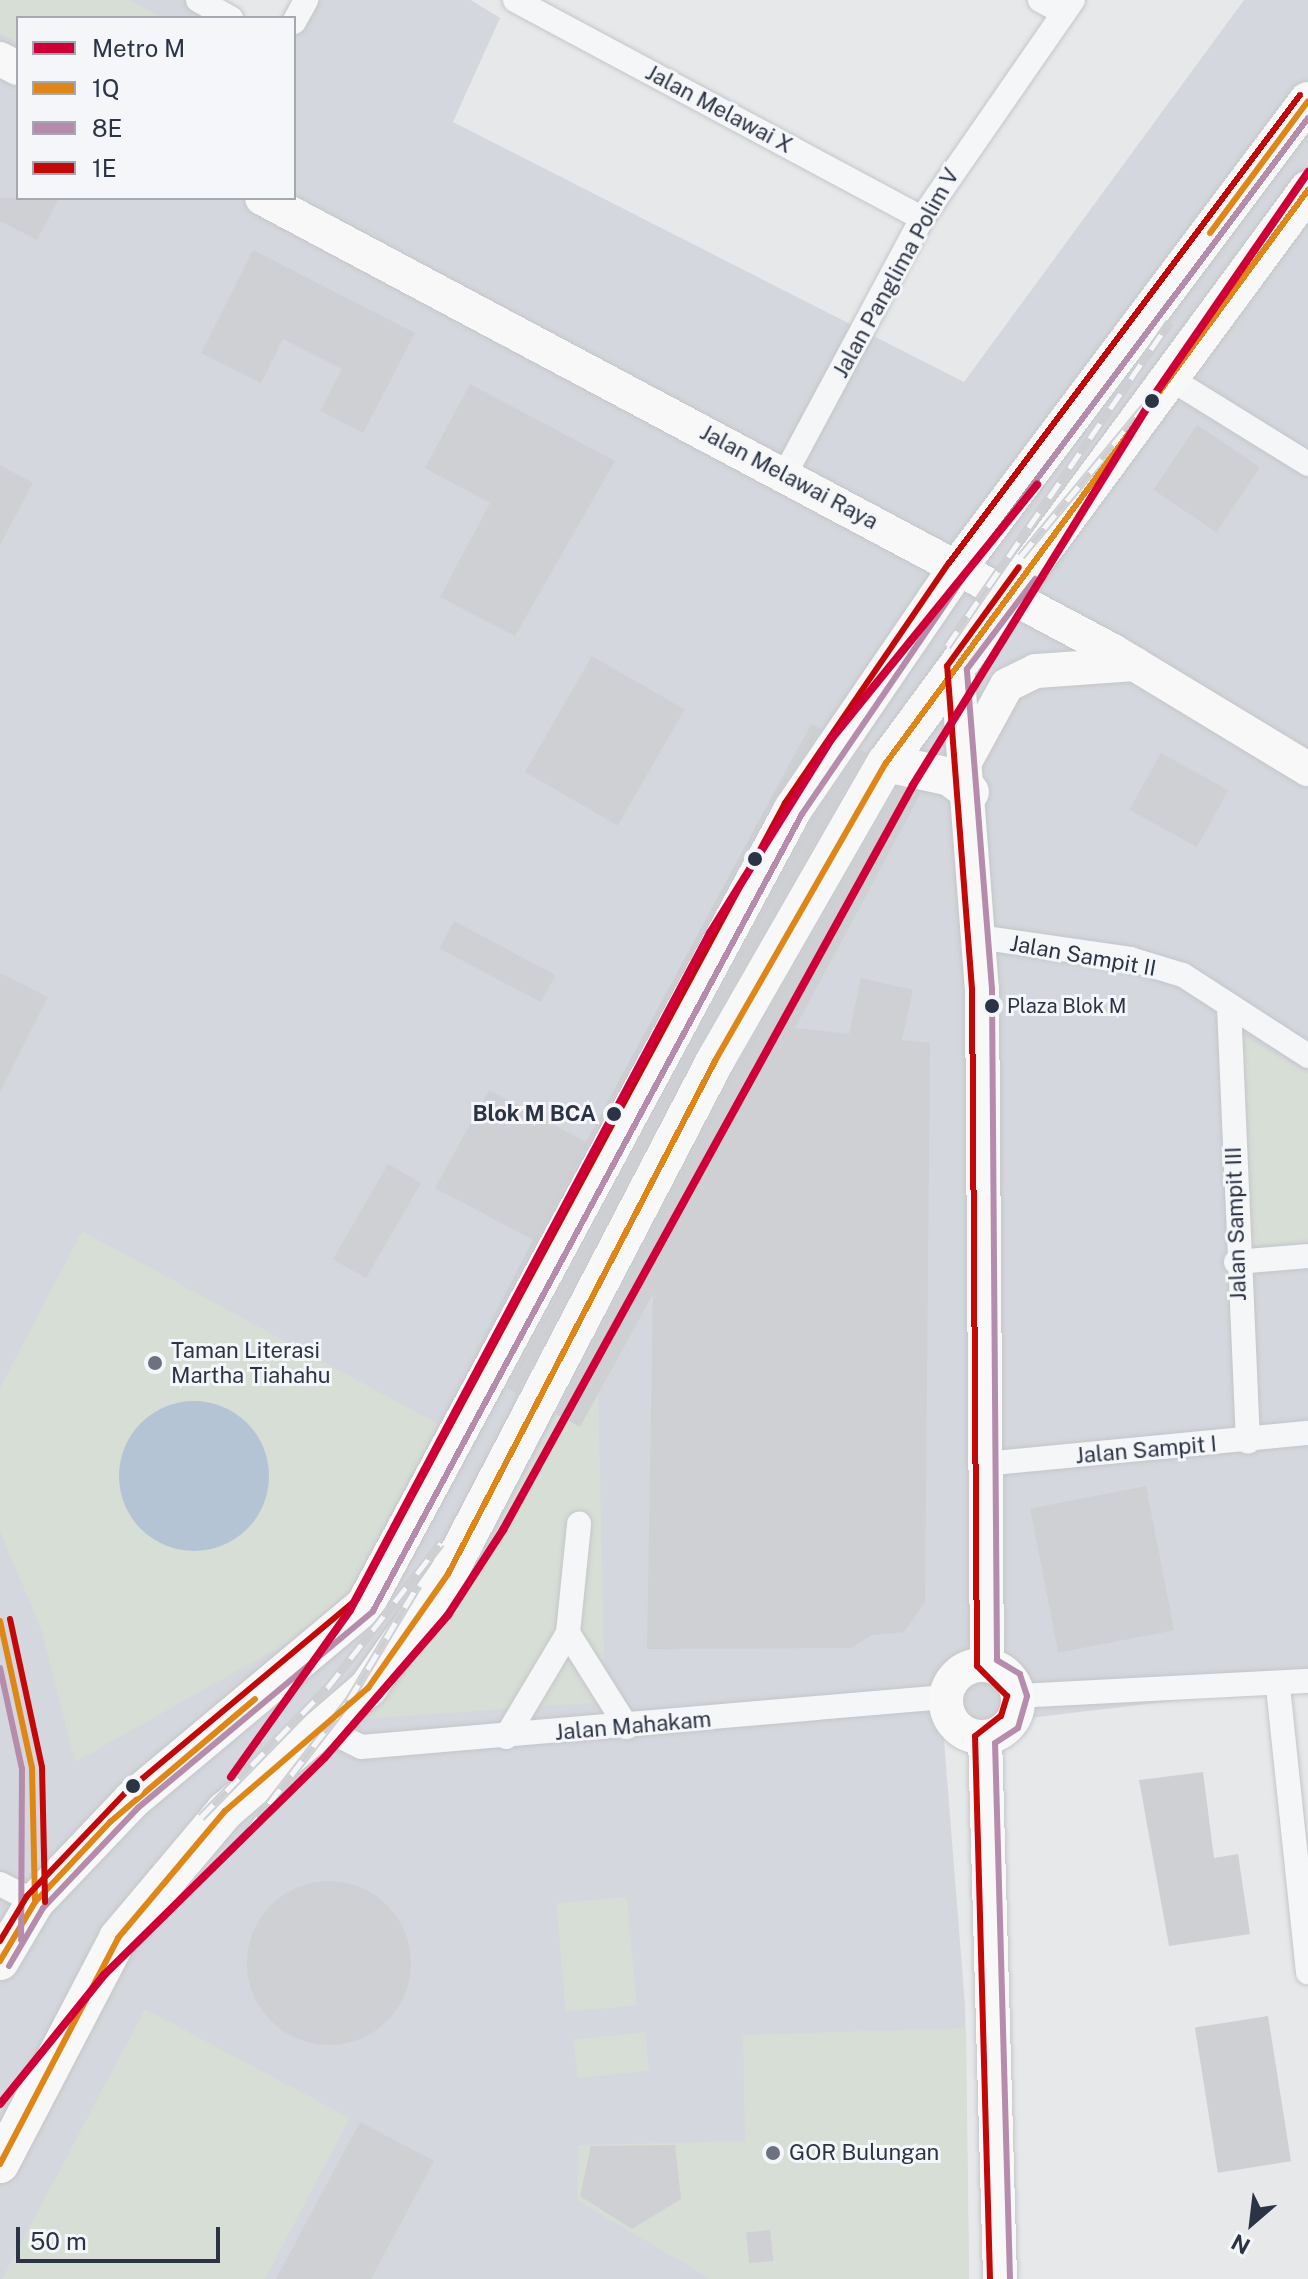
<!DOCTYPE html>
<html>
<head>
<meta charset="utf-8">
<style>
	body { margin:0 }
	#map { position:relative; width:1308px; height:2279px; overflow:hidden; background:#e6e8ea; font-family:"Public Sans",sans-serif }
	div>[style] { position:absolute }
	.built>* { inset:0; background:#d4d7dd }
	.green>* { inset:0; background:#d6ded6; transform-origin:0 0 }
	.water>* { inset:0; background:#b4c4d5 }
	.round { border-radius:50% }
	.building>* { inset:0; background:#ced0d3; transform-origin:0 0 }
	.roads { filter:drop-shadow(0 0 2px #c4c6c8) drop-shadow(0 0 2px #c4c6c8) }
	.street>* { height:24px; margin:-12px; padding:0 12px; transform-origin:12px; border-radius:12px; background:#f5f6f7 }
	.secondary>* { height:34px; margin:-17px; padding:0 17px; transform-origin:17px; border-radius:17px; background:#f8f8f8 }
	.secondary>.ring { margin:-17px; padding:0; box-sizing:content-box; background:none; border:34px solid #f8f8f8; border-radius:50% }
	.primary>* { height:38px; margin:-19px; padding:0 19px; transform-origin:19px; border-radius:19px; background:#f8f8f8 }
	.rail>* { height:9px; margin-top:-4.5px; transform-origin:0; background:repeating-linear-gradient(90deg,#f4f6f9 0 18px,#cecfd2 0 36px); box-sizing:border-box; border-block:2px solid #cecfd2 }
	.bus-1>* { height:6px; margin:-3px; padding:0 3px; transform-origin:3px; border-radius:3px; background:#df8618 }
	.bus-2>* { height:6px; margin:-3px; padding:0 3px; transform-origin:3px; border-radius:3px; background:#b58cab }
	.bus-3>* { height:6px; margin:-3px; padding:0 3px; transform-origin:3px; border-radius:3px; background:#c20809 }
	.metro-1>* { height:8px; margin:-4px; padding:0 4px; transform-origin:4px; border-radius:4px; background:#ce0037 }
	.dots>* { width:22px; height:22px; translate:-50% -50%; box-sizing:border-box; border:4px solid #f4f6f9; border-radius:50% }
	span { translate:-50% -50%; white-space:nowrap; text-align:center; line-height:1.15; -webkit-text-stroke:6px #f4f6f9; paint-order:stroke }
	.bus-label { font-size:20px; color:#2b3445 }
	.left { translate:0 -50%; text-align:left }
	.street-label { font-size:22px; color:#2b3445 }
	.stop-label { font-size:22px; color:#2b3445; font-weight:700 }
	.right { translate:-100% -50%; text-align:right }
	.poi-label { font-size:22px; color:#2b3445 }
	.legend { position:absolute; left:16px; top:16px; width:280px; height:184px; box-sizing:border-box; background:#f4f6f9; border:2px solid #a4a8b1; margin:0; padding:10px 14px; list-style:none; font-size:24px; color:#2b3445 }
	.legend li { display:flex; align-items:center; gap:16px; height:40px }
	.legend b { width:40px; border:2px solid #a4a8b1 }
	.north { position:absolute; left:1212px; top:2183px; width:80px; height:80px; -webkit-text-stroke:6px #f4f6f9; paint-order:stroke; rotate:208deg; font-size:22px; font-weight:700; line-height:32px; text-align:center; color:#2b3445 }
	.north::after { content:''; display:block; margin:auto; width:28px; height:36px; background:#2b3445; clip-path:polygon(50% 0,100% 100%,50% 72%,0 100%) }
	.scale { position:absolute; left:16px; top:2227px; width:204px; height:36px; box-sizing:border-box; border:4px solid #2b3445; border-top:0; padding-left:10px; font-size:24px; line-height:28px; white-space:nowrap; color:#2b3445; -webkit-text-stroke:6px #f4f6f9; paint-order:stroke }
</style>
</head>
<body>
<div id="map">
	<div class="built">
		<i style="clip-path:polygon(0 0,187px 0,245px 18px,18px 18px,18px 198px,294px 198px,292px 18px,321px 0,471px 0,500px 18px,453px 122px,964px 382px,1244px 0,1308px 0,1308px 1685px,943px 1728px,965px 2005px,969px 2279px,0 2279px)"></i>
	</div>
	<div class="green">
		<i style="clip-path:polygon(0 0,129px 0,163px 18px,18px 18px,18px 43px,0 33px)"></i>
		<i style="clip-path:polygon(1236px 1032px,1308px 1073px,1308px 1243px,1247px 1246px)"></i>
		<i style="clip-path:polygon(82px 1231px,440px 1425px,361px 1586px,301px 1635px,75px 1762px,42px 1632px,0 1531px,0 1388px)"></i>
		<i style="clip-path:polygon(597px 1335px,605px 1702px,349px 1720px,406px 1670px,454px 1613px)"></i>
		<i style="left:627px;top:1897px;width:109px;height:71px;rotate:85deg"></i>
		<i style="clip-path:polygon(145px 2009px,350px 2118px,265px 2279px,2px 2279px)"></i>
		<i style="clip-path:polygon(966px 2028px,969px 2279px,710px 2279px,577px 2200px,579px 2145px,745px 2141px,743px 2035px)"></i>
		<i style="left:645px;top:2032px;width:39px;height:72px;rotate:84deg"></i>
	</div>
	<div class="water">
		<i class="round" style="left:119px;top:1401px;width:150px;height:150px"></i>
	</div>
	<div class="building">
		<i style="clip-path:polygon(0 198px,59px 198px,37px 240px,0 221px)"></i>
		<i style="clip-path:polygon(253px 250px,415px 333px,363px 433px,320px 411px,342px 369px,283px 339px,261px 383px,201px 353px)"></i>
		<i style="clip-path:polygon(470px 384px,615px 461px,515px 636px,440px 597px,490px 503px,425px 468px)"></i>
		<i style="left:1197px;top:425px;width:76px;height:78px;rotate:34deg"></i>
		<i style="clip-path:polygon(0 465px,33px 483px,0 545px)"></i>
		<i style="left:592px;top:656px;width:107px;height:134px;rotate:30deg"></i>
		<i style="clip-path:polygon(811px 724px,821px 729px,774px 799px,468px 1367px,533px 1240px,435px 1188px,489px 1090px,586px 1142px)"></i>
		<i style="clip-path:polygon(860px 750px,866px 753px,696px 1050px,517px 1394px,507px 1388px,812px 820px)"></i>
		<i style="left:1161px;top:753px;width:77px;height:65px;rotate:29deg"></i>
		<i style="clip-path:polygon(897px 788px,921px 793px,795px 1028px,849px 1034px,861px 978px,913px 990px,902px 1040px,930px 1043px,925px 1602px,904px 1632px,871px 1635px,851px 1648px,647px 1649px,653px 1294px,580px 1427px,556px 1414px,734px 1072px)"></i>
		<i style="left:454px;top:921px;width:115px;height:31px;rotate:28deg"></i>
		<i style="clip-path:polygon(0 973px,48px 997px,0 1092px)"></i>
		<i style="left:388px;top:1164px;width:38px;height:110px;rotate:30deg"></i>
		<i style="left:1146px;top:1486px;width:147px;height:118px;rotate:79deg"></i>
		<i style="clip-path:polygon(1203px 1772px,1214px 1858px,1238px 1854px,1250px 1934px,1169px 1946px,1139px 1780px)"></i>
		<i class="round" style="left:247px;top:1881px;width:164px;height:164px"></i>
		<i style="left:1268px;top:2016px;width:147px;height:74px;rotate:81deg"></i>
		<i style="clip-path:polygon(360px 2122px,434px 2161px,371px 2279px,276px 2279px)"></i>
		<i style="clip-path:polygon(675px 2145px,681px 2199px,632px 2229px,580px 2196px,591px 2146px)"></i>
		<i style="left:770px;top:2230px;width:31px;height:24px;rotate:84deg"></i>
	</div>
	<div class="roads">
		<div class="street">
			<i style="left:198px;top:0;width:38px;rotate:29deg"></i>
			<i style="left:515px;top:0;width:462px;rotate:28.2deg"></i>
			<i style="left:1040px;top:0;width:27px;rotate:28deg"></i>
			<i style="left:294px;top:22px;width:25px;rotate:-61deg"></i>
			<i style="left:1171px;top:379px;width:161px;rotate:31.8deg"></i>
			<i style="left:785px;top:474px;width:290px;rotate:-61.8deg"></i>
			<i style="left:922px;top:218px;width:265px;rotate:-55.3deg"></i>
			<i style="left:978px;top:937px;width:154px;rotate:8.2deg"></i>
			<i style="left:1130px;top:959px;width:55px;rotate:16.8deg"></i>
			<i style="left:1183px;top:975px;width:149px;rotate:32.9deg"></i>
			<i style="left:1229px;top:1006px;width:436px;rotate:87.5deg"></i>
			<i style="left:1236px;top:1262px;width:72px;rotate:-4.8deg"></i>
			<i style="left:984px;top:1464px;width:325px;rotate:-5.5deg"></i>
			<i style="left:568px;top:1633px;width:111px;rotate:57.9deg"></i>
			<i style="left:1278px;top:1687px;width:287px;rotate:84deg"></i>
			<i style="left:1017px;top:1696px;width:291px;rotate:-3deg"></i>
			<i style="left:326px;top:1729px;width:39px;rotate:27deg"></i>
			<i style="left:361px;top:1747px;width:586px;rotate:-4.89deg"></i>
			<i style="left:506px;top:1737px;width:121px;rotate:-59.2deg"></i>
			<i style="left:568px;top:1633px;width:110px;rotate:-84.2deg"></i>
			<i style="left:0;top:1884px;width:39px;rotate:27deg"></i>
		</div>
		<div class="secondary">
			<i style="left:0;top:59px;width:20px;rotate:27deg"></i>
			<i style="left:262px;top:198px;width:964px;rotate:28.03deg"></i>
			<i style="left:1113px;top:651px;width:228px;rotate:31.2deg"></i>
			<i style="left:957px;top:666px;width:324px;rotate:85.6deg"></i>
			<i style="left:982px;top:989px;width:676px;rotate:89.58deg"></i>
			<i style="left:967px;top:758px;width:83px;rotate:-61.3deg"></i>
			<i style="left:1007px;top:685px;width:32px;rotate:-26deg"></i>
			<i style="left:1036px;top:671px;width:99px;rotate:-4deg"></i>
			<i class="ring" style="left:946px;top:1665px;width:38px;height:38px"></i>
			<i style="left:985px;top:1737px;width:542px;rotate:88.41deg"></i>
		</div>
		<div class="primary">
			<i style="left:886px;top:763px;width:66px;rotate:12.3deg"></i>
			<i style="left:950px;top:777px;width:25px;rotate:37deg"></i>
			<i style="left:0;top:1961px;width:69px;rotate:-59.3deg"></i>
			<i style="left:35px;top:1902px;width:141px;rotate:-46.4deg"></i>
			<i style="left:132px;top:1800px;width:304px;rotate:-39.9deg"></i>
			<i style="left:365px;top:1605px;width:904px;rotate:-61.73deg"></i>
			<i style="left:793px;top:809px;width:291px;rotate:-55.7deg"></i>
			<i style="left:957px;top:569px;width:585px;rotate:-53.13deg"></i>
			<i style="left:0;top:2164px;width:255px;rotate:-62.4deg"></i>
			<i style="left:118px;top:1938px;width:166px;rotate:-49.9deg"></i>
			<i style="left:225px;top:1811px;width:189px;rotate:-40.7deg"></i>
			<i style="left:368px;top:1688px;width:139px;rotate:-54.9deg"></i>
			<i style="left:448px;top:1574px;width:578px;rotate:-62.5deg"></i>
			<i style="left:715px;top:1061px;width:344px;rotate:-60.2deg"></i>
			<i style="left:886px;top:763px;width:712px;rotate:-53.63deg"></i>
		</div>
	</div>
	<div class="rail">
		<i style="left:1021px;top:556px;width:210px;rotate:-50.4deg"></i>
		<i style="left:947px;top:646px;width:393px;rotate:-55.5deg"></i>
		<i style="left:201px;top:1817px;width:182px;rotate:-45.7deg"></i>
		<i style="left:328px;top:1687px;width:183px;rotate:-51.9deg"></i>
		<i style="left:247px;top:1832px;width:167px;rotate:-52.3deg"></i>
		<i style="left:349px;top:1700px;width:134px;rotate:-59deg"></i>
	</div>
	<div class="bus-1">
		<i style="left:1210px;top:233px;width:164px;rotate:-53.4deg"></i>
		<i style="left:0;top:1621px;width:150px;rotate:77.7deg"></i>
		<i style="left:32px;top:1768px;width:134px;rotate:88.7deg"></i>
		<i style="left:0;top:1961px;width:69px;rotate:-59.3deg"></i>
		<i style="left:35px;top:1902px;width:110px;rotate:-46.8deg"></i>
		<i style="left:110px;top:1822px;width:190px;rotate:-40.3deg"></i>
		<i style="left:0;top:2164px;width:255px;rotate:-62.4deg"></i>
		<i style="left:118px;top:1938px;width:166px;rotate:-49.9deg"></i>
		<i style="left:225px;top:1811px;width:189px;rotate:-40.7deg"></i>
		<i style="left:368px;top:1688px;width:139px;rotate:-54.9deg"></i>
		<i style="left:448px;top:1574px;width:578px;rotate:-62.5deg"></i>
		<i style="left:715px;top:1061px;width:344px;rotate:-60.2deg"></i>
		<i style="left:886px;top:763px;width:712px;rotate:-53.63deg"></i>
	</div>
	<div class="bus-2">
		<i style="left:0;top:1668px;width:103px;rotate:77.7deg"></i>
		<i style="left:22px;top:1769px;width:171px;rotate:90.3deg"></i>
		<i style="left:9px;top:1966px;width:67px;rotate:-59.6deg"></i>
		<i style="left:43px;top:1908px;width:139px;rotate:-46.5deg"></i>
		<i style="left:139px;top:1807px;width:305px;rotate:-39.9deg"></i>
		<i style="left:373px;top:1611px;width:905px;rotate:-61.71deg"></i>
		<i style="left:802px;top:814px;width:289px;rotate:-55.7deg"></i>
		<i style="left:965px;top:575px;width:571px;rotate:-53.11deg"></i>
		<i style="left:1010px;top:2279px;width:536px;rotate:-91.6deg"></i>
		<i style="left:995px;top:1743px;width:27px;rotate:-33deg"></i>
		<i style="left:1018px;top:1728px;width:33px;rotate:-74deg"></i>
		<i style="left:1027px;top:1696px;width:23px;rotate:-108deg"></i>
		<i style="left:1020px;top:1674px;width:27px;rotate:-149deg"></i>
		<i style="left:997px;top:1660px;width:671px;rotate:-90.43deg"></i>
		<i style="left:992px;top:989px;width:321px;rotate:-94.5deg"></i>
		<i style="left:967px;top:669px;width:113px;rotate:-52.9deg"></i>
	</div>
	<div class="bus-3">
		<i style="left:10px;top:1619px;width:151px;rotate:77.8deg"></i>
		<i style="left:42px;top:1767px;width:135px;rotate:88.7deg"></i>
		<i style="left:0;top:1941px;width:52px;rotate:-59deg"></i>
		<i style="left:27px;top:1896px;width:142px;rotate:-46.4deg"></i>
		<i style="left:125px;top:1793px;width:302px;rotate:-39.9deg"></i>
		<i style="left:357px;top:1599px;width:904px;rotate:-61.73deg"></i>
		<i style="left:785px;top:803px;width:291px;rotate:-55.7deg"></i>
		<i style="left:949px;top:563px;width:585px;rotate:-53.13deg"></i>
		<i style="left:990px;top:2279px;width:543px;rotate:-91.58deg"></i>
		<i style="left:975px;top:1736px;width:33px;rotate:-38deg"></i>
		<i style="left:1001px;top:1716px;width:21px;rotate:-73deg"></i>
		<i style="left:1007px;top:1696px;width:42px;rotate:-135deg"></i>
		<i style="left:977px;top:1666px;width:677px;rotate:-90.42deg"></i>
		<i style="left:972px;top:989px;width:324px;rotate:-94.4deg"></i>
		<i style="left:947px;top:666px;width:122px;rotate:-54deg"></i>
	</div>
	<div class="metro-1">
		<i style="left:231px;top:1777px;width:205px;rotate:-54.5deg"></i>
		<i style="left:350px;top:1610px;width:767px;rotate:-62deg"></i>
		<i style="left:710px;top:933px;width:230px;rotate:-58deg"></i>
		<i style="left:832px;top:738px;width:326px;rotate:-51deg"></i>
		<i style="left:0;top:2104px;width:166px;rotate:-51.1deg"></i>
		<i style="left:104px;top:1975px;width:310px;rotate:-44.6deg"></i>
		<i style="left:325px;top:1757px;width:188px;rotate:-49.1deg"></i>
		<i style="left:448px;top:1615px;width:101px;rotate:-57.1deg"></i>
		<i style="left:503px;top:1530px;width:850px;rotate:-61.17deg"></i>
		<i style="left:913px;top:785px;width:460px;rotate:-58.2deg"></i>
		<i style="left:1155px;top:394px;width:270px;rotate:-55.4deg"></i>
	</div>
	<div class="dots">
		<i style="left:1152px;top:401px;background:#2b3445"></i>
		<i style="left:755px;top:859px;background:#2b3445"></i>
		<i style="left:992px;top:1006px;background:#2b3445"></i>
		<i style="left:614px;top:1114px;background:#2b3445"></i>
		<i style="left:155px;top:1363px;background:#6c737f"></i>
		<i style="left:133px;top:1786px;background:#2b3445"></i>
		<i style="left:773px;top:2153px;background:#6c737f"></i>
	</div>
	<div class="bus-label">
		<span class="left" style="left:1007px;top:1006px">Plaza Blok M</span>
	</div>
	<div class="street-label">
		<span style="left:719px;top:109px;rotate:28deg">Jalan Melawai X</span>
		<span style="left:896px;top:273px;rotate:-61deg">Jalan Panglima Polim V</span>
		<span style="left:789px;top:477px;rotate:28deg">Jalan Melawai Raya</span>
		<span style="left:1083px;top:956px;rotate:10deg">Jalan Sampit II</span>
		<span style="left:1236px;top:1224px;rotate:-92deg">Jalan Sampit III</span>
		<span style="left:1146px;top:1450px;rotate:-5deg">Jalan Sampit I</span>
		<span style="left:633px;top:1726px;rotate:-5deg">Jalan Mahakam</span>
	</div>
	<div class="stop-label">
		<span class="right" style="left:596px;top:1114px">Blok M BCA</span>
	</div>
	<div class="poi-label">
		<span class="left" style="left:171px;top:1363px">Taman Literasi<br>Martha Tiahahu</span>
		<span class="left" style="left:789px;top:2153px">GOR Bulungan</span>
	</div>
	<ul class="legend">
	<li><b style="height:10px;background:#ce0037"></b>Metro M</li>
	<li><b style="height:10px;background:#df8618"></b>1Q</li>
	<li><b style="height:10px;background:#b58cab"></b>8E</li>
	<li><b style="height:10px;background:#c20809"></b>1E</li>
	</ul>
	<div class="north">N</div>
	<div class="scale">50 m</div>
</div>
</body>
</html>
